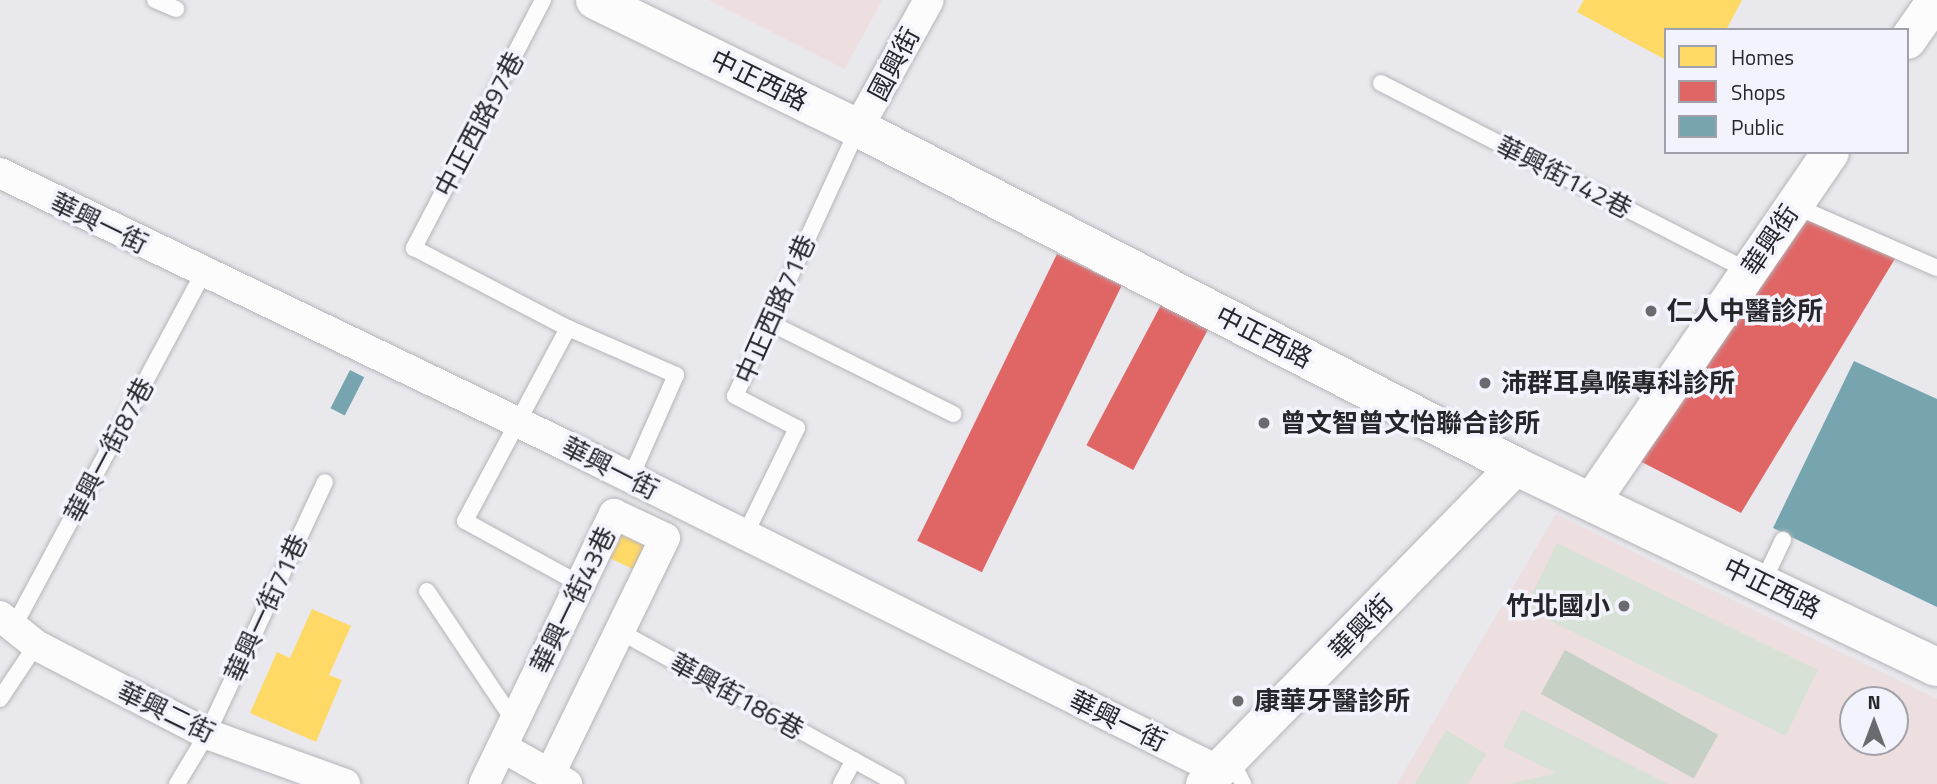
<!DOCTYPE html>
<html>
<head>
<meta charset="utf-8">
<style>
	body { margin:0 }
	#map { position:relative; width:1937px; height:784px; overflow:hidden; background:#e8e8ed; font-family:"Titillium Web","Noto Sans TC",sans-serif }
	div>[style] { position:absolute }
	.education>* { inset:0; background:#eddee0 }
	.green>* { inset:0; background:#d7e1d5; transform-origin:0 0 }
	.forest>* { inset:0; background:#c6d0c4; transform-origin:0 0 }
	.homes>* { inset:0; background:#ffd966; transform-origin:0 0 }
	.shops>* { inset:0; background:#e06666; transform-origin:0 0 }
	.public>* { inset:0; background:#76a5af; transform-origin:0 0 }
	.roads { filter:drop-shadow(0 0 2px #b5b5b9) drop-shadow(0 0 2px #b5b5b9) }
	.service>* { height:16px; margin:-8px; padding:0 8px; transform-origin:8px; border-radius:8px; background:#fcfcfc }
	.minor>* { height:30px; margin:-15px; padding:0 15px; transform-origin:15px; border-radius:15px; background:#fcfcfc }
	.tertiary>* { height:37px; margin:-18.5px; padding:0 18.5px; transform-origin:18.5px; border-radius:18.5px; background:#fcfcfc }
	.secondary>* { height:38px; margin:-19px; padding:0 19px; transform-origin:19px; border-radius:19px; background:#fcfcfc }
	.dots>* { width:19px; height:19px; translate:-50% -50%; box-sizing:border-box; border:4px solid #f3f3fd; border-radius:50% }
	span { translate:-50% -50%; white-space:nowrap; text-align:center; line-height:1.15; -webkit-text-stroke:7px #f3f3fd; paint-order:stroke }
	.street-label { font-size:26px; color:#27272b }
	.poi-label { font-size:26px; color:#27272b; font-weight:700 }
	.left { translate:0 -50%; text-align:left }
	.right { translate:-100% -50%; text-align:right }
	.legend { position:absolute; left:1664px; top:28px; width:245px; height:126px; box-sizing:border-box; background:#f3f3fd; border:2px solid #a1a1a9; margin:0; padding:9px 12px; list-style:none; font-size:21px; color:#27272b }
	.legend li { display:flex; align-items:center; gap:14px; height:35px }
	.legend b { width:35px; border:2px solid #a1a1a9 }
	.north { position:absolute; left:1839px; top:686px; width:70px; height:70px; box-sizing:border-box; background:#f3f3fd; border:2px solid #a1a1a9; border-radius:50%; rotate:0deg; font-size:19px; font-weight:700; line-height:28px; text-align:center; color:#27272b }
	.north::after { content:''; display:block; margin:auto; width:24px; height:32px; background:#6b6b6f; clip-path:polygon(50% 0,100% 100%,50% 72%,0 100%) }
</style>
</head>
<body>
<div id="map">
	<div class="education">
		<i style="clip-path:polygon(709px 0,882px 0,845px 69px)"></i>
		<i style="clip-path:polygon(evenodd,1556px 514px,1937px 699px,1937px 784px,1397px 784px,1556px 514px,1853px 700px,1895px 700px,1895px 742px,1853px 742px,1853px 700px)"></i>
	</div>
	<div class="green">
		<i style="left:1557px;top:543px;width:290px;height:73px;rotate:26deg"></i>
		<i style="clip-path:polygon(1522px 710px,1668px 784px,1509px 784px,1556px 773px,1503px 746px)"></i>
		<i style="clip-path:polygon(1446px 730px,1486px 754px,1468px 784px,1415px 784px)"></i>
	</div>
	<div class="forest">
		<i style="left:1565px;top:650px;width:175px;height:50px;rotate:29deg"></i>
	</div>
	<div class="homes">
		<i style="clip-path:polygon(1584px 0,1742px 0,1726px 30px,1666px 30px,1666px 60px,1577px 12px)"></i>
		<i style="left:622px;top:535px;width:25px;height:26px;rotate:26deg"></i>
		<i style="clip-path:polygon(312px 609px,351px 626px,329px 675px,342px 680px,316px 742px,250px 713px,277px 652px,290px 658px)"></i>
	</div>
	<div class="shops">
		<i style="clip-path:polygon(1799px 213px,1896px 257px,1741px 513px,1628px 455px)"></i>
		<i style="left:1057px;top:254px;width:72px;height:319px;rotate:26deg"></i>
		<i style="left:1162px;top:303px;width:53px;height:161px;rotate:28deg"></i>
	</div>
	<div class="public">
		<i style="clip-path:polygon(1854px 361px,1937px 399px,1937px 607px,1773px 528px)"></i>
		<i style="left:350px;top:370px;width:16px;height:43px;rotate:27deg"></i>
	</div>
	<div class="roads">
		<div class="service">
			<i style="left:155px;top:0;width:23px;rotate:23deg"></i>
			<i style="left:543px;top:0;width:280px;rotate:117.5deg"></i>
			<i style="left:414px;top:248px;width:174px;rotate:27.5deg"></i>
			<i style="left:568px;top:328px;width:219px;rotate:118.1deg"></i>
			<i style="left:465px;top:521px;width:131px;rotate:28.7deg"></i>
			<i style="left:1381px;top:83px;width:412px;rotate:27.1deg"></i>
			<i style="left:1793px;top:205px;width:157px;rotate:23.6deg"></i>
			<i style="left:768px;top:322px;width:207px;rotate:26.4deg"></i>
			<i style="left:568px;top:328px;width:118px;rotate:23.5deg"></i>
			<i style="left:676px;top:375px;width:114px;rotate:113.9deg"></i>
			<i style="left:745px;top:535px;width:119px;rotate:-64.1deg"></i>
			<i style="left:797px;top:428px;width:70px;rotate:-152.7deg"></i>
			<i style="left:735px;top:396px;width:295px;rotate:-65.3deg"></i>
			<i style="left:1762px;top:584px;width:49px;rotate:-64.5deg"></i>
			<i style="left:427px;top:591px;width:156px;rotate:56.2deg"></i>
			<i style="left:14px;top:626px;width:400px;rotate:-61.8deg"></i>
			<i style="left:619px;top:631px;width:317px;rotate:28.8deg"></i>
			<i style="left:0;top:699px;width:65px;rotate:-56.3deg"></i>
			<i style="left:1231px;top:760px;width:27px;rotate:63deg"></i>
			<i style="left:177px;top:784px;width:58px;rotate:-59deg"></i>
			<i style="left:207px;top:734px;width:278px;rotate:-64.9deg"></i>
			<i style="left:841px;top:784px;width:27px;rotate:-62deg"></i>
		</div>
		<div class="minor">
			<i style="left:858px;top:128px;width:146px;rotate:-61deg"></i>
			<i style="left:0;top:173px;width:632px;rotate:25.71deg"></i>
			<i style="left:569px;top:447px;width:724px;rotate:26.49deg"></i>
			<i style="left:0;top:616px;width:46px;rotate:38.9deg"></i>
			<i style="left:36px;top:645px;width:193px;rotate:27.5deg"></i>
			<i style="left:207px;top:734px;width:147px;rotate:19.9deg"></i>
			<i style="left:502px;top:747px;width:75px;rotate:29.6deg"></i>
			<i style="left:484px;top:784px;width:300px;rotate:-64.3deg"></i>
			<i style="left:614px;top:514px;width:56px;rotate:25.2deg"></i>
			<i style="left:665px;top:538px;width:263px;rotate:116deg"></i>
		</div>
		<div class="tertiary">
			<i style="left:1907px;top:40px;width:49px;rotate:-55deg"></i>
			<i style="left:1591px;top:501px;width:423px;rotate:-55.6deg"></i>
			<i style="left:1204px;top:784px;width:445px;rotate:-45.6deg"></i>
		</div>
		<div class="secondary">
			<i style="left:595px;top:0;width:292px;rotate:26deg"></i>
			<i style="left:858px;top:128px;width:739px;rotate:27.22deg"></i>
			<i style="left:1515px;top:466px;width:467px;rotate:25.5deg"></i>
		</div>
	</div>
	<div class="dots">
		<i style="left:1651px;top:311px;background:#6b6b6f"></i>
		<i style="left:1485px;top:383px;background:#6b6b6f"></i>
		<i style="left:1264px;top:423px;background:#6b6b6f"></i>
		<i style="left:1624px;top:606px;background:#6b6b6f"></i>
		<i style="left:1238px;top:701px;background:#6b6b6f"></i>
	</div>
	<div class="street-label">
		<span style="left:894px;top:64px;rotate:-62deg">國興街</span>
		<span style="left:759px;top:80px;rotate:26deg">中正西路</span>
		<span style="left:479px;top:124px;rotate:-62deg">中正西路97巷</span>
		<span style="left:1564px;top:177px;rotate:27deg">華興街142巷</span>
		<span style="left:99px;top:223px;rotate:26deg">華興一街</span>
		<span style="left:1770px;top:240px;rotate:-56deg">華興街</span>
		<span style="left:775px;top:309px;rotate:-66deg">中正西路71巷</span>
		<span style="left:1264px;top:337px;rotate:27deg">中正西路</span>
		<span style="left:109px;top:450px;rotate:-62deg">華興一街87巷</span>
		<span style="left:610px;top:468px;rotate:27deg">華興一街</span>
		<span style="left:1772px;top:588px;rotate:26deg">中正西路</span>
		<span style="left:573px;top:600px;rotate:-64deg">華興一街43巷</span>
		<span style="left:266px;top:608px;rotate:-65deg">華興一街71巷</span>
		<span style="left:1361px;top:627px;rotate:-46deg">華興街</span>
		<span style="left:737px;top:696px;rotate:29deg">華興街186巷</span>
		<span style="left:166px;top:712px;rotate:26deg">華興二街</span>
		<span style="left:1118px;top:721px;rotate:26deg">華興一街</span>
	</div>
	<div class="poi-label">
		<span class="left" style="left:1667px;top:311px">仁人中醫診所</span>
		<span class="left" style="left:1501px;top:383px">沛群耳鼻喉專科診所</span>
		<span class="left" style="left:1280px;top:423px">曾文智曾文怡聯合診所</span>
		<span class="right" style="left:1610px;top:606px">竹北國小</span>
		<span class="left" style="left:1254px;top:701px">康華牙醫診所</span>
	</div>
	<ul class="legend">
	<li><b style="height:19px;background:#ffd966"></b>Homes</li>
	<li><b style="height:19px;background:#e06666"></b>Shops</li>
	<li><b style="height:19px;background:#76a5af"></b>Public</li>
	</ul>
	<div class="north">N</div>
</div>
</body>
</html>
